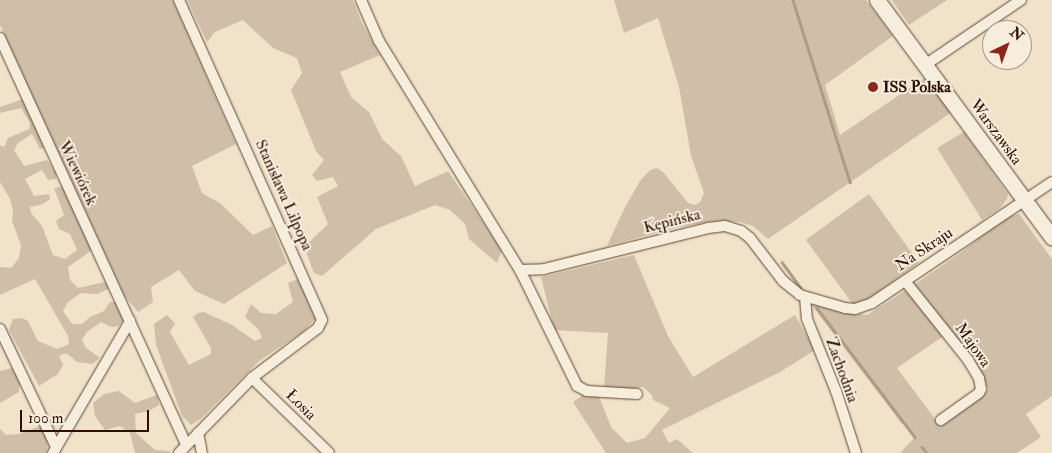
<!DOCTYPE html>
<html>
<head>
<meta charset="utf-8">
<style>
	body { margin:0 }
	#map { position:relative; width:1052px; height:453px; overflow:hidden; background:#f1e3ca; font-family:"IM FELL Double Pica",serif }
	div>[style] { position:absolute }
	.green>* { inset:0; background:#d0bfa8; transform-origin:0 0 }
	.stream>* { height:2.5px; margin:-1.25px; padding:0 1.25px; transform-origin:1.25px; border-radius:1.25px; background:#af9b85 }
	.roads { filter:drop-shadow(0 0 1px #5f4532) drop-shadow(0 0 1px #5f4532) }
	.minor>* { height:10px; margin:-5px; padding:0 5px; transform-origin:5px; border-radius:5px; background:#f6eddd }
	.secondary>* { height:15px; margin:-7.5px; padding:0 7.5px; transform-origin:7.5px; border-radius:7.5px; background:#f6eddd }
	.dots>* { width:14px; height:14px; translate:-50% -50%; box-sizing:border-box; border:2px solid #f6eddd; border-radius:50% }
	span { translate:-50% -50%; white-space:nowrap; text-align:center; line-height:1.15; -webkit-text-stroke:4px #f6eddd; paint-order:stroke }
	.poi-label { font-size:16px; color:#2e1000; font-weight:700 }
	.left { translate:0 -50%; text-align:left }
	.street-label { font-size:16px; color:#2e1000 }
	.north { position:absolute; left:982px; top:20px; width:50px; height:50px; box-sizing:border-box; background:#f6eddd; border:1px solid #a69585; border-radius:50%; rotate:42deg; font-size:14px; font-weight:700; line-height:20px; text-align:center; color:#2e1000 }
	.north::after { content:''; display:block; margin:auto; width:18px; height:22px; background:#8f2418; clip-path:polygon(50% 0,100% 100%,50% 72%,0 100%) }
	.scale { position:absolute; left:20px; top:410px; width:129px; height:22px; box-sizing:border-box; border:2px solid #2e1000; border-top:0; padding-left:6px; font-size:15px; line-height:18px; white-space:nowrap; color:#2e1000; -webkit-text-stroke:4px #f6eddd; paint-order:stroke }
</style>
</head>
<body>
<div id="map">
	<div class="green">
		<i style="clip-path:polygon(0 0,173px 0,236px 144px,192px 166px,202px 193px,220px 203px,253px 235px,272px 226px,287px 263px,224px 304px,195px 291px,179px 270px,151px 287px,153px 302px,138px 312px,124px 295px,0 25px)"></i>
		<i style="clip-path:polygon(187px 0,353px 0,361px 21px,380px 55px,340px 72px,351px 97px,369px 112px,382px 139px,401px 156px,415px 186px,448px 171px,502px 250px,497px 263px,469px 239px,465px 224px,450px 210px,435px 205px,376px 229px,322px 276px,314px 273px,304px 247px,328px 224px,317px 197px,338px 186px,333px 177px,317px 181px,312px 175px,324px 160px,316px 151px,291px 90px,302px 73px,297px 58px,273px 48px,243px 20px,215px 32px,207px 42px)"></i>
		<i style="clip-path:polygon(614px 0,866px 0,893px 36px,825px 85px,840px 135px,926px 77px,952px 112px,768px 239px,753px 226px,740px 222px,718px 221px,679px 227px,607px 246px,625px 207px,640px 181px,650px 170px,657px 168px,663px 172px,688px 203px,695px 205px,700px 202px,704px 193px,691px 156px,679px 87px,658px 18px,624px 33px)"></i>
		<i style="clip-path:polygon(892px 0,947px 0,909px 25px)"></i>
		<i style="clip-path:polygon(23px 99px,45px 148px,40px 149px,32px 134px,18px 143px,14px 150px,24px 166px,47px 160px,56px 173px,56px 179px,48px 180px,42px 170px,25px 179px,34px 196px,49px 194px,50px 199px,43px 204px,30px 207px,31px 213px,42px 226px,53px 255px,65px 259px,77px 250px,70px 234px,59px 229px,56px 221px,64px 215px,54px 188px,65px 186px,90px 244px,91px 251px,68px 267px,70px 280px,78px 288px,105px 282px,108px 286px,108px 289px,97px 294px,81px 293px,68px 302px,63px 311px,72px 324px,82px 324px,90px 317px,104px 311px,110px 302px,117px 302px,123px 320px,119px 326px,111px 327px,101px 322px,87px 332px,82px 340px,86px 348px,100px 358px,92px 364px,77px 362px,66px 353px,59px 356px,63px 365px,58px 374px,39px 386px,9px 330px,13px 319px,22px 318px,28px 321px,38px 341px,57px 349px,69px 344px,68px 336px,35px 279px,0 295px,0 267px,11px 268px,19px 258px,21px 245px,12px 221px,13px 210px,10px 199px,0 182px,0 145px,4px 147px,8px 138px,29px 129px,30px 123px,21px 108px,0 113px,0 107px)"></i>
		<i style="clip-path:polygon(964px 132px,1008px 194px,1007px 199px,999px 209px,982px 220px,937px 148px)"></i>
		<i style="left:869px;top:194px;width:85px;height:78px;rotate:54deg"></i>
		<i style="clip-path:polygon(1011px 213px,1013px 216px,1019px 214px,1052px 259px,1052px 396px,1026px 414px,1041px 437px,1017px 453px,900px 453px,914px 438px,904px 424px,902px 424px,813px 307px,815px 304px,839px 311px,867px 315px,908px 289px,945px 335px,897px 368px,935px 419px,941px 423px,984px 395px,988px 389px,983px 378px,914px 285px,959px 254px)"></i>
		<i style="clip-path:polygon(634px 255px,668px 336px,693px 377px,795px 315px,815px 350px,780px 372px,662px 430px,669px 443px,677px 439px,693px 453px,606px 453px,573px 402px,583px 395px,599px 396px,611px 427px,627px 443px,645px 438px,670px 408px,653px 400px,652px 395px,643px 387px,632px 389px,604px 387px,608px 333px,554px 330px,541px 277px)"></i>
		<i style="clip-path:polygon(298px 279px,316px 318px,304px 331px,259px 361px,202px 418px,191px 425px,182px 416px,156px 345px,154px 324px,167px 315px,175px 323px,170px 332px,189px 365px,211px 354px,211px 348px,193px 317px,198px 313px,204px 312px,232px 325px,255px 341px,262px 338px,259px 330px,245px 317px,251px 304px,261px 313px,276px 314px,293px 302px,288px 283px)"></i>
		<i style="clip-path:polygon(12px 368px,20px 380px,19px 392px,0 403px,0 371px)"></i>
		<i style="clip-path:polygon(119px 391px,135px 403px,157px 395px,159px 405px,149px 411px,135px 414px,136px 433px,155px 450px,171px 451px,169px 453px,135px 453px,130px 433px,120px 426px,105px 430px,95px 416px,93px 403px,104px 394px)"></i>
		<i style="clip-path:polygon(40px 426px,48px 439px,47px 453px,0 453px,0 429px,6px 435px,19px 434px)"></i>
	</div>
	<div class="stream">
		<i style="left:793px;top:0;width:191px;rotate:72.6deg"></i>
		<i style="left:782px;top:262px;width:32px;rotate:54deg"></i>
		<i style="left:817px;top:308px;width:162px;rotate:52.8deg"></i>
		<i style="left:922px;top:447px;width:8px;rotate:50deg"></i>
	</div>
	<div class="roads">
		<div class="minor">
			<i style="left:179px;top:0;width:350px;rotate:65.9deg"></i>
			<i style="left:322px;top:320px;width:9px;rotate:117deg"></i>
			<i style="left:318px;top:328px;width:83px;rotate:142.9deg"></i>
			<i style="left:252px;top:378px;width:105px;rotate:134.2deg"></i>
			<i style="left:361px;top:0;width:45px;rotate:66.3deg"></i>
			<i style="left:379px;top:41px;width:269px;rotate:58.4deg"></i>
			<i style="left:520px;top:270px;width:24px;rotate:-2deg"></i>
			<i style="left:544px;top:269px;width:169px;rotate:-14deg"></i>
			<i style="left:708px;top:228px;width:17px;rotate:-7deg"></i>
			<i style="left:725px;top:226px;width:17px;rotate:17deg"></i>
			<i style="left:741px;top:231px;width:11px;rotate:38deg"></i>
			<i style="left:750px;top:238px;width:54px;rotate:52.5deg"></i>
			<i style="left:783px;top:281px;width:22px;rotate:39deg"></i>
			<i style="left:800px;top:295px;width:47px;rotate:16.1deg"></i>
			<i style="left:845px;top:308px;width:10px;rotate:6deg"></i>
			<i style="left:855px;top:309px;width:18px;rotate:-19deg"></i>
			<i style="left:872px;top:303px;width:217px;rotate:-33.9deg"></i>
			<i style="left:0;top:38px;width:447px;rotate:65.4deg"></i>
			<i style="left:925px;top:65px;width:116px;rotate:-34.1deg"></i>
			<i style="left:520px;top:270px;width:129px;rotate:63.8deg"></i>
			<i style="left:577px;top:386px;width:11px;rotate:27deg"></i>
			<i style="left:587px;top:391px;width:50px;rotate:3.4deg"></i>
			<i style="left:905px;top:281px;width:101px;rotate:51.4deg"></i>
			<i style="left:968px;top:360px;width:21px;rotate:59deg"></i>
			<i style="left:979px;top:378px;width:11px;rotate:80deg"></i>
			<i style="left:981px;top:389px;width:4px;rotate:117deg"></i>
			<i style="left:979px;top:393px;width:47px;rotate:144.6deg"></i>
			<i style="left:805px;top:297px;width:22px;rotate:85deg"></i>
			<i style="left:807px;top:319px;width:78px;rotate:68.1deg"></i>
			<i style="left:836px;top:391px;width:65px;rotate:72.1deg"></i>
			<i style="left:0;top:329px;width:131px;rotate:64.6deg"></i>
			<i style="left:252px;top:378px;width:107px;rotate:44.2deg"></i>
			<i style="left:198px;top:433px;width:20px;rotate:79deg"></i>
			<i style="left:53px;top:453px;width:153px;rotate:-59.7deg"></i>
		</div>
		<div class="secondary">
			<i style="left:877px;top:0;width:295px;rotate:53.6deg"></i>
		</div>
	</div>
	<div class="dots">
		<i style="left:873px;top:87px;background:#8f2418"></i>
	</div>
	<div class="poi-label">
		<span class="left" style="left:883px;top:87px">ISS Polska</span>
	</div>
	<div class="street-label">
		<span style="left:996px;top:132px;rotate:54deg">Warszawska</span>
		<span style="left:78px;top:173px;rotate:65deg">Wiewiórek</span>
		<span style="left:284px;top:195px;rotate:66deg">Stanisława Lilpopa</span>
		<span style="left:672px;top:221px;rotate:-14deg">Kępińska</span>
		<span style="left:924px;top:249px;rotate:-34deg">Na Skraju</span>
		<span style="left:973px;top:345px;rotate:55deg">Majowa</span>
		<span style="left:842px;top:370px;rotate:70deg">Zachodnia</span>
		<span style="left:301px;top:405px;rotate:45deg">Łosia</span>
	</div>
	<div class="north">N</div>
	<div class="scale">100 m</div>
</div>
</body>
</html>
